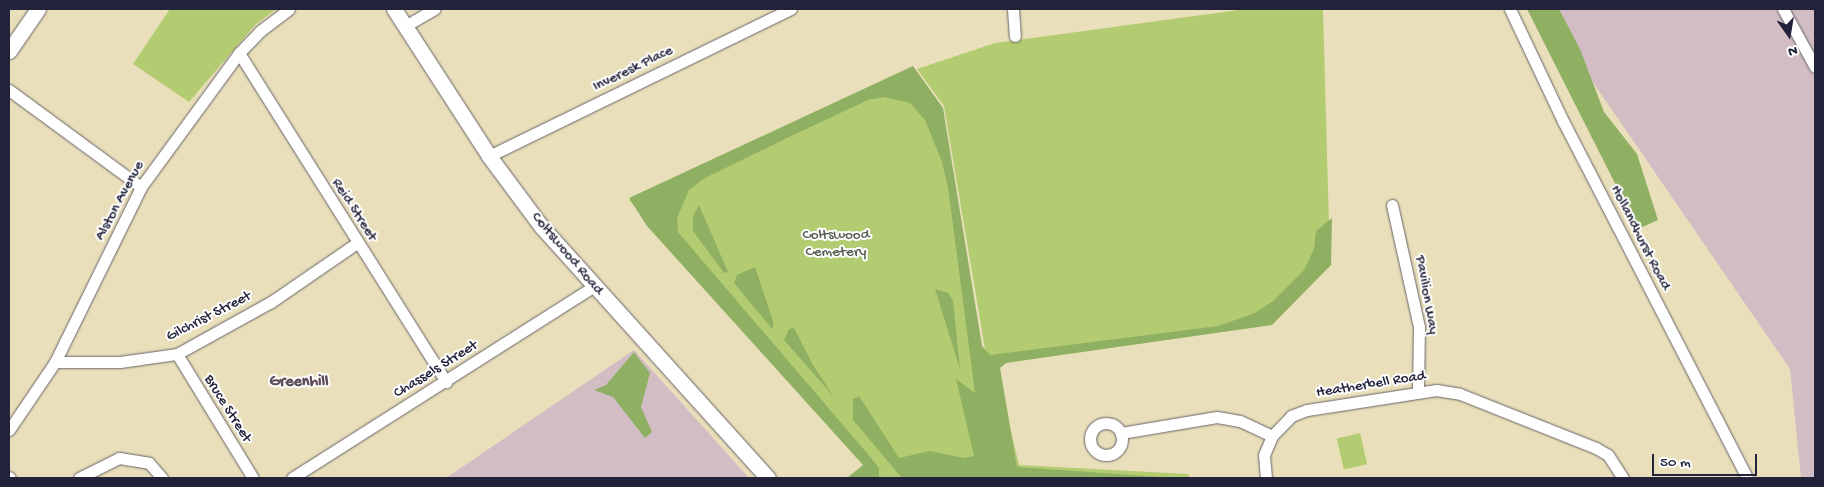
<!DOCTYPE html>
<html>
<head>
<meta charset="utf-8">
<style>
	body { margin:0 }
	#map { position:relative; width:1824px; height:487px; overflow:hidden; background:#eadfbb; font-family:"Gochi Hand",sans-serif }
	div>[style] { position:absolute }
	.industrial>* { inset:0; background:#d2bdc5 }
	.green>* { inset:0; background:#b4cc71; transform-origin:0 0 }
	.forest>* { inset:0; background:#8fb063 }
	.roads { filter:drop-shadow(0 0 1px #686468) drop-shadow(0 0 1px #686468) }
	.street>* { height:11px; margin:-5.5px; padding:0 5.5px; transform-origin:5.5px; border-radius:5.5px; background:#fff }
	.street>.ring { margin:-5.5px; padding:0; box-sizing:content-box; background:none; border:11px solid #fff; border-radius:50% }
	.secondary>* { height:15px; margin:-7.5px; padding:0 7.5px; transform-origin:7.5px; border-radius:7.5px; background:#fff }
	span { translate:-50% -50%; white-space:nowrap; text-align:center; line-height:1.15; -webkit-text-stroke:4px #fff; paint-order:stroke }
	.street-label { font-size:15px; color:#22223b }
	.park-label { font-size:15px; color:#555e4e }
	.neighbourhood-label { font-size:16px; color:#604d5a; font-weight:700 }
	.frame { position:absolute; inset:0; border:10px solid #22223b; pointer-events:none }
	.north { position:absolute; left:1764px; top:10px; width:50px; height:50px; -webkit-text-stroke:4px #fff; paint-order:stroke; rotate:167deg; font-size:14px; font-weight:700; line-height:20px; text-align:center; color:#22223b }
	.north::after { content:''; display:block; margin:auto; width:18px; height:22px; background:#22223b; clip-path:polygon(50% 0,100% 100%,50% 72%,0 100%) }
	.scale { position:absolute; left:1652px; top:454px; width:105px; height:22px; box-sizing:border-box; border:2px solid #22223b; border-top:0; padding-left:6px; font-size:15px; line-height:18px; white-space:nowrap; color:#22223b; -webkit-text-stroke:4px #fff; paint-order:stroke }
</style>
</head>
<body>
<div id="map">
	<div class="industrial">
		<i style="clip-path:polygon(1546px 9px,1815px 9px,1815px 478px,1801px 478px,1790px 369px,1553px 24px)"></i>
		<i style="clip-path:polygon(634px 350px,749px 478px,446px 478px)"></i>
	</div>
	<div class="green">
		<i style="clip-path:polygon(170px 9px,276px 9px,255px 25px,189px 102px,133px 64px)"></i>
		<i style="clip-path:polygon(1246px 9px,1323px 9px,1330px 260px,1264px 323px,987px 361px,944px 106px,917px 69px,995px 43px)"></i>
		<i style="clip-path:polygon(909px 69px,940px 108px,984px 360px,995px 365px,1019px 465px,1188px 474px,1190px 478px,851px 478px,866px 466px,629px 200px)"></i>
		<i style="left:1360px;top:433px;width:32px;height:24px;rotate:77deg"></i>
	</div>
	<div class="forest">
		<i style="clip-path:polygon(1527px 9px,1559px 9px,1580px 49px,1604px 112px,1637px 154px,1658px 220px,1638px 229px)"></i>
		<i style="clip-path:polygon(913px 66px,943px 108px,982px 346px,990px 355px,1218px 326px,1255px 313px,1273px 301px,1304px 270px,1314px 249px,1316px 231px,1332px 218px,1331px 265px,1272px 325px,1006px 363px,1000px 368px,1017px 467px,1174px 478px,902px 478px,853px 420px,853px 399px,859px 396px,899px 458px,930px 451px,964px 458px,974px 456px,956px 379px,975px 393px,948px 187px,942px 162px,925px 120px,910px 103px,884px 97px,868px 100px,789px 137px,705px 178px,689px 190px,677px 218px,678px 232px,872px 459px,879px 468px,879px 478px,847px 478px,863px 465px,647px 226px,629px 198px)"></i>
		<i style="clip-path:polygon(699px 205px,728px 272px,724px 273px,693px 231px,693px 216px)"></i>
		<i style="clip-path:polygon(755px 267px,774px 324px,772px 329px,734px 283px,737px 275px)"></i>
		<i style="clip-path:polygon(935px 289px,948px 293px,953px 301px,960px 369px)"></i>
		<i style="clip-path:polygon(794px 328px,813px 365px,834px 397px,784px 340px,789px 329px)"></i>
		<i style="clip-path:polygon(634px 352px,650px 373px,641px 407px,652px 432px,645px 438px,613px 397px,594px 390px,606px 385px)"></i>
	</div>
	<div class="roads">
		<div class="street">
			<i style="left:1013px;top:9px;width:27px;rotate:86deg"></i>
			<i style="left:1510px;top:9px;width:124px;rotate:64.7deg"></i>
			<i style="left:1563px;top:121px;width:402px;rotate:62.7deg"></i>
			<i style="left:1783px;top:9px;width:66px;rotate:61.1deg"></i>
			<i style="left:405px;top:26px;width:34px;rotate:-30deg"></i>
			<i style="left:239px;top:53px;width:389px;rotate:57.8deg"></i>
			<i style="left:9px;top:90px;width:164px;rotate:36.3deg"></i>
			<i style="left:489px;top:156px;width:336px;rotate:-26deg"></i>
			<i style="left:1392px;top:205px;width:125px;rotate:77.5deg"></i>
			<i style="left:1419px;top:327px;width:64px;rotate:90.9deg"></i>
			<i style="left:177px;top:354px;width:145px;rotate:58.5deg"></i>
			<i style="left:55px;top:362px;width:65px"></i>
			<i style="left:120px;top:362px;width:58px;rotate:-8deg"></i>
			<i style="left:177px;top:354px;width:107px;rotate:-29deg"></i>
			<i style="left:271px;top:302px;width:104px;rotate:-34.5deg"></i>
			<i class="ring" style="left:1090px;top:423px;width:21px;height:21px"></i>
			<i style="left:9px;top:430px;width:82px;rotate:-55.9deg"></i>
			<i style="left:55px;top:362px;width:195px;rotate:-63.8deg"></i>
			<i style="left:141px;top:187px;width:166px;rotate:-53.8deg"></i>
			<i style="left:239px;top:53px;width:30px;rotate:-46deg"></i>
			<i style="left:260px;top:31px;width:36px;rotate:-37deg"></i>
			<i style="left:1121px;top:433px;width:97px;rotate:-9.5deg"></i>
			<i style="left:1217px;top:417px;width:23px;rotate:10deg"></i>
			<i style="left:1240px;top:421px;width:35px;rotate:25deg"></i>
			<i style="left:9px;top:477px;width:1px;rotate:45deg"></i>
			<i style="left:79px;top:478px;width:45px;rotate:-26.6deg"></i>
			<i style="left:119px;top:458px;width:30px;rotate:9deg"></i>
			<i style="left:149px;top:463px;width:20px;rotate:49deg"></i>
			<i style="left:292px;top:478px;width:358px;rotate:-32.4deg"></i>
			<i style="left:1266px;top:478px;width:23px;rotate:-95deg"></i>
			<i style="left:1264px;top:455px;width:21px;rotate:-67deg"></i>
			<i style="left:1272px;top:436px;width:28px;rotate:-46deg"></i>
			<i style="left:1291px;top:416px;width:17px;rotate:-21deg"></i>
			<i style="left:1307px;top:410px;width:131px;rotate:-8.8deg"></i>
			<i style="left:1436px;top:390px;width:24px;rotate:9deg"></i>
			<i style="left:1460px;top:394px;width:146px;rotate:21.7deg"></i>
			<i style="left:1596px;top:448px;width:14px;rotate:30deg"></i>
			<i style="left:1608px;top:455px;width:27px;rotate:57deg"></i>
		</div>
		<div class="secondary">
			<i style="left:394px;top:9px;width:175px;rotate:57.1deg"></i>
			<i style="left:489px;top:156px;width:87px;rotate:53.4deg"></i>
			<i style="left:541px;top:226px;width:339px;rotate:48deg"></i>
			<i style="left:9px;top:51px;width:51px;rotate:-55.4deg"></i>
		</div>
	</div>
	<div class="street-label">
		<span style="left:633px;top:69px;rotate:-26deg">Inveresk Place</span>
		<span style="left:120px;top:201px;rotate:-62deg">Alston Avenue</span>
		<span style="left:354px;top:210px;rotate:57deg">Reid Street</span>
		<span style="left:1640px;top:238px;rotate:63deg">Hollandhurst Road</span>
		<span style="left:567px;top:254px;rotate:50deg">Coltswood Road</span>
		<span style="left:1426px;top:295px;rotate:80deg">Pavilion Way</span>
		<span style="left:209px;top:317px;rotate:-27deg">Gilchrist Street</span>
		<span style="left:436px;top:370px;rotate:-32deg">Chassels Street</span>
		<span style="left:1371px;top:385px;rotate:-9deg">Heatherbell Road</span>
		<span style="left:227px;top:409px;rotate:58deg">Bruce Street</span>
	</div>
	<div class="park-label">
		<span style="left:836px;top:244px">Coltswood<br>Cemetery</span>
	</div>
	<div class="neighbourhood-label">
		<span style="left:299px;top:383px">Greenhill</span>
	</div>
	<div class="frame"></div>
	<div class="north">N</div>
	<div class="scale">50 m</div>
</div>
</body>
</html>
